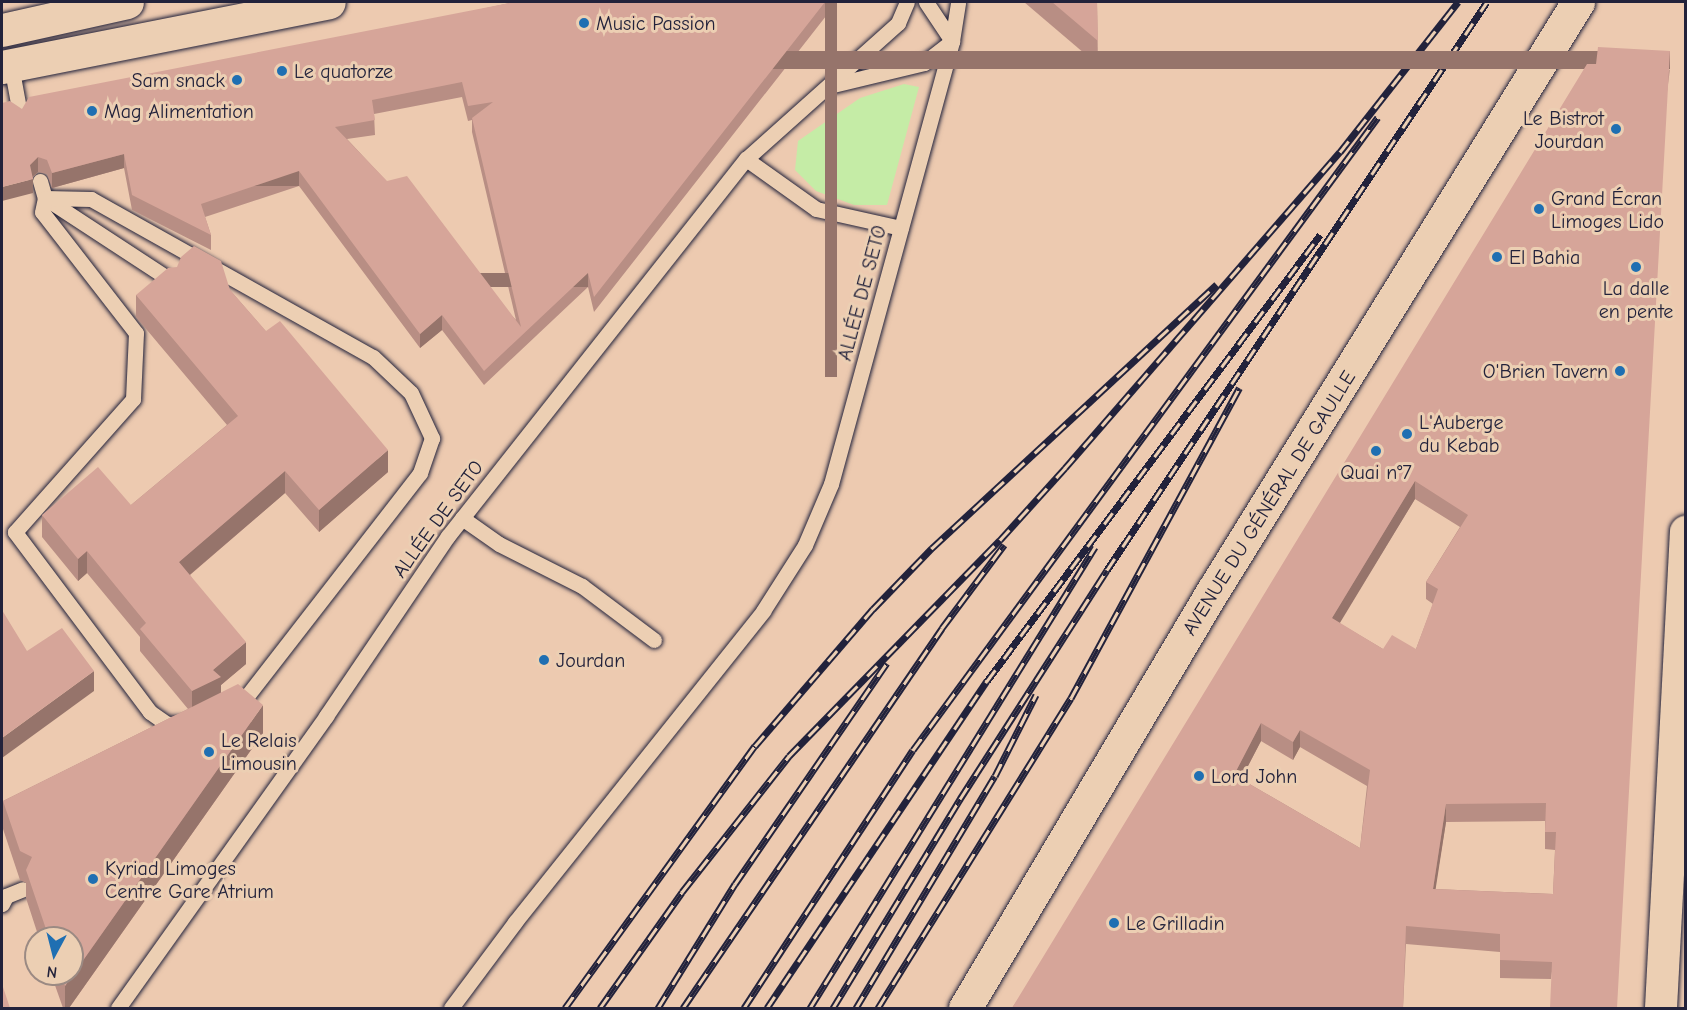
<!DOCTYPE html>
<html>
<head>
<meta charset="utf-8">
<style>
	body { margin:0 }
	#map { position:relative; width:1687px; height:1010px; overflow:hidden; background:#edcab0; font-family:"Comic Neue",sans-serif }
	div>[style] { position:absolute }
	.green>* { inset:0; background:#c5eca6 }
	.roads { filter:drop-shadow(0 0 2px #22223b) drop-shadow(0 0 2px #22223b) }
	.lane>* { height:15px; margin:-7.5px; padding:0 7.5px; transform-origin:7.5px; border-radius:7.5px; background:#eccfb3 }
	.street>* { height:32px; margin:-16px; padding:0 16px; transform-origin:16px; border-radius:16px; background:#eccfb3 }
	.secondary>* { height:33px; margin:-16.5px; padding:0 16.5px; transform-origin:16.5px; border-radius:16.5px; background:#eccfb3 }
	.rail>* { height:7px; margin-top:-3.5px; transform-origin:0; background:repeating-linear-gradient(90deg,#eccfb3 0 14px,#22223b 0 28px); box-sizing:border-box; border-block:2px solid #22223b }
	.wall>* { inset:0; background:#b88e84 }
	.shaded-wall>* { inset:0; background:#96746b; transform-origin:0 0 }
	.building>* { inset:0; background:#d6a599 }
	.dots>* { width:16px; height:16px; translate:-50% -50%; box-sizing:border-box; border:3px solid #eccfb3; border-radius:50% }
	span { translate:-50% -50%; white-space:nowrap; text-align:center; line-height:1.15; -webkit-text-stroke:6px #eccfb3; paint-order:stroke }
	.poi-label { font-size:20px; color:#22223b }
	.left { translate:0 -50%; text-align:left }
	.right { translate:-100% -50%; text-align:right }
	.street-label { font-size:20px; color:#22223b }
	.frame { position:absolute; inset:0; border:3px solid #22223b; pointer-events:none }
	.north { position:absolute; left:24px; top:926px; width:60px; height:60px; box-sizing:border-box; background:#eccfb3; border:2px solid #9b8a83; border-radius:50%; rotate:187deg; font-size:16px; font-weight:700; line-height:24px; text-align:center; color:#22223b }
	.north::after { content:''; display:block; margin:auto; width:21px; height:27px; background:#1f6fb2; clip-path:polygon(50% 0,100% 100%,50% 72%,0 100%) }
</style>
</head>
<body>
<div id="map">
	<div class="green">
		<i style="clip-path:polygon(904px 84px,919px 87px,887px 205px,854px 205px,816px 191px,795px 170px,798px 141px,860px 98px)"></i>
	</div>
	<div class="roads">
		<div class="lane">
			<i style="left:926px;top:2px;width:47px;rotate:56.3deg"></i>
			<i style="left:11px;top:65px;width:50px;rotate:79.6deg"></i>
			<i style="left:833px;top:85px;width:94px;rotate:-13.6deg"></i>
			<i style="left:924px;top:63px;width:36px;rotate:-38deg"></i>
			<i style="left:746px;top:159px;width:86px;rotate:35.5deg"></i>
			<i style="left:816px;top:209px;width:87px;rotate:12.6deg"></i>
			<i style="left:40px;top:181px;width:18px;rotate:74deg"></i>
			<i style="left:45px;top:198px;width:152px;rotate:33.2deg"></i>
			<i style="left:45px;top:198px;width:46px;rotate:1.2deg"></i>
			<i style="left:91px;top:199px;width:323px;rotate:29.3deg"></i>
			<i style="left:373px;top:357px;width:52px;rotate:43.5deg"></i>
			<i style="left:411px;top:393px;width:50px;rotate:65deg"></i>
			<i style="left:432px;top:438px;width:37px;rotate:109deg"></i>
			<i style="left:420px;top:473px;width:286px;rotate:127.8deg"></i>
			<i style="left:245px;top:699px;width:57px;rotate:155.2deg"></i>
			<i style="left:193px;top:723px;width:26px;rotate:178deg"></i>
			<i style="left:167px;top:724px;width:21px;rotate:-145deg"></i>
			<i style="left:150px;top:712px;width:225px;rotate:-126.9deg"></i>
			<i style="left:15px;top:532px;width:178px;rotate:-48.4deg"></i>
			<i style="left:133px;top:399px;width:66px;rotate:-87.4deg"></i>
			<i style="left:136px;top:333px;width:153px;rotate:-127.8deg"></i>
			<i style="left:42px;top:212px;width:14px;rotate:-78deg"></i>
			<i style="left:462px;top:518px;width:45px;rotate:35.1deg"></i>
			<i style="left:499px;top:544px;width:93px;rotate:26.8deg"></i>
			<i style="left:582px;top:586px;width:90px;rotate:36.9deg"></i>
			<i style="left:2px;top:904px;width:9px;rotate:-63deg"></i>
			<i style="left:6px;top:896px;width:18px;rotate:-22deg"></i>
			<i style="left:118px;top:1008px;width:359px;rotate:-54.5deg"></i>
			<i style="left:326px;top:716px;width:217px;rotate:-55.9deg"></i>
			<i style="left:448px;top:536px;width:481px;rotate:-51.7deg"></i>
			<i style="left:746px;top:159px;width:204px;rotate:-41.8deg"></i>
			<i style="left:898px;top:23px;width:23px;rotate:-67deg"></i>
			<i style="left:451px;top:1008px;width:107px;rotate:-53.3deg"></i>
			<i style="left:515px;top:922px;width:398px;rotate:-51.4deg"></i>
			<i style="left:763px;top:611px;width:78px;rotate:-57.5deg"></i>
			<i style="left:805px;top:545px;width:66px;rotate:-66.9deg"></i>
			<i style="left:831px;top:484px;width:459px;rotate:-74.7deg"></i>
			<i style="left:952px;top:41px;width:39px;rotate:-81deg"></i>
		</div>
		<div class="street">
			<i style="left:1661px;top:1008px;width:477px;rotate:-87deg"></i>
		</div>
		<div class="secondary">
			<i style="left:2px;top:30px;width:128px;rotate:-12.6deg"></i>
			<i style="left:2px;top:67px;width:333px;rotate:-11.2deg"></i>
			<i style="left:965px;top:1008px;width:487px;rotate:-59.3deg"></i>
			<i style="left:1214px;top:589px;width:691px;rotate:-58.2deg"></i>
		</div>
	</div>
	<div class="rail">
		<i style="left:565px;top:1008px;width:324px;rotate:-54.1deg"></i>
		<i style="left:755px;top:746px;width:181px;rotate:-49.3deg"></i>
		<i style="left:873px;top:609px;width:85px;rotate:-46deg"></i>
		<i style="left:932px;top:548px;width:388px;rotate:-42.8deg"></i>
		<i style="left:600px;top:1008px;width:142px;rotate:-54.7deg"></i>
		<i style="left:682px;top:892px;width:173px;rotate:-51.8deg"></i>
		<i style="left:789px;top:756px;width:302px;rotate:-45.7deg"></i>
		<i style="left:1000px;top:540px;width:97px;rotate:-47.9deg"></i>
		<i style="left:1065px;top:468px;width:419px;rotate:-49deg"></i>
		<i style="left:1340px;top:152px;width:191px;rotate:-51.8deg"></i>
		<i style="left:658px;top:1008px;width:146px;rotate:-58.2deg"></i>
		<i style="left:735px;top:884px;width:268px;rotate:-55.5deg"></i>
		<i style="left:683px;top:1008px;width:460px;rotate:-55.7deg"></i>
		<i style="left:942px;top:628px;width:104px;rotate:-53.2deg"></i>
		<i style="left:744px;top:1008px;width:308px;rotate:-56.8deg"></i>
		<i style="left:913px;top:750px;width:785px;rotate:-53.7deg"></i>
		<i style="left:767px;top:1008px;width:394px;rotate:-56.1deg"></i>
		<i style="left:987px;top:681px;width:557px;rotate:-53.25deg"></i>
		<i style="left:810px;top:1008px;width:542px;rotate:-58.27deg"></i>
		<i style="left:833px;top:1008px;width:245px;rotate:-58.7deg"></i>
		<i style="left:960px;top:799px;width:272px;rotate:-57.3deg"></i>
		<i style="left:1107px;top:570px;width:683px;rotate:-56.22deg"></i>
		<i style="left:856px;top:1008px;width:270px;rotate:-59.1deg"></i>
		<i style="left:995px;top:776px;width:91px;rotate:-63.2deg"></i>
		<i style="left:878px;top:1008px;width:365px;rotate:-58.1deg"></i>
		<i style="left:1071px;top:698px;width:353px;rotate:-61.5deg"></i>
	</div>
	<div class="wall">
		<i style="clip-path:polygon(evenodd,514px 2px,837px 2px,594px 312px,588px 287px,484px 385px,442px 330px,420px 348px,299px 186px,205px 217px,211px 235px,211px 250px,132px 210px,124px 168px,52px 188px,47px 174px,38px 172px,33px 177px,33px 193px,22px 109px,514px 2px,462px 97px,468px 121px,472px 120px,472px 132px,516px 320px,347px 139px,375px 135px,374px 114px,462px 97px)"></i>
		<i style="clip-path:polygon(1024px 2px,1097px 2px,1098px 65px)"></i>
		<i style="clip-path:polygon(evenodd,1670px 69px,1551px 979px,1500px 978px,1500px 952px,1406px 944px,1403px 1008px,1012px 1008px,1670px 69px,1415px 499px,1460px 527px,1426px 582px,1426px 599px,1433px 604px,1416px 649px,1383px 649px,1339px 623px,1415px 499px,1670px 69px,1261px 741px,1293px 760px,1300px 747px,1367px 786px,1360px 848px,1241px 779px,1261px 741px,1670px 69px,1545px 821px,1545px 849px,1555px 850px,1553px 894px,1435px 889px,1446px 822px,1545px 821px)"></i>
		<i style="clip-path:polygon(230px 290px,388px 472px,319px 532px,285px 493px,190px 575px,246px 664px,221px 685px,221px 693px,263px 733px,69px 1008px,63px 1008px,51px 974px,72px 974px,72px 938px,39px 938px,26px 898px,26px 883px,20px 880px,3px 829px,3px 801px,188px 709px,140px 651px,140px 637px,87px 573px,78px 581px,42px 537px,42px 515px,131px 505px,227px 425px,136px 317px,136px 295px)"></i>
	</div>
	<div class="shaded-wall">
		<i style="left:825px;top:2px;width:12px;height:375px"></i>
		<i style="left:1670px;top:51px;width:18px;height:958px;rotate:90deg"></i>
		<i style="clip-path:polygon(124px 154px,124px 168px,52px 188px,52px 173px)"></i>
		<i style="clip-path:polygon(38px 157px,38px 172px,30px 179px,30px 165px)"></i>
		<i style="left:299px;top:171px;width:15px;height:103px;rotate:90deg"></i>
		<i style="clip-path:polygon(33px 179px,33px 193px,2px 201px,2px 187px)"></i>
		<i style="left:588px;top:273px;width:14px;height:143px;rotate:90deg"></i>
		<i style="clip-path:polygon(442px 315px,442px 330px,420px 348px,420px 334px)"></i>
		<i style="clip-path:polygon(388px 450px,388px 472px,319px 532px,319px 510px)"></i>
		<i style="clip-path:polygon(285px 471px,285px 493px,179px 584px,179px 562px)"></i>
		<i style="clip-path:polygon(1415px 481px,1415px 499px,1332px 636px,1332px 618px)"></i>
		<i style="clip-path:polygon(87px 551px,87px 573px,78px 581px,78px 559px)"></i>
		<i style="clip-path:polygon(246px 642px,246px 664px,221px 685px,221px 699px,192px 713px,192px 691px,213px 670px)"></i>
		<i style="clip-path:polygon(94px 671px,94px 691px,2px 758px,2px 738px)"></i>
		<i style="clip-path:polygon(263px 705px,263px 733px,69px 1008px,65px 1008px,65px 986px)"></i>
		<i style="clip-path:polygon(1261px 723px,1261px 741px,1234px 793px,1234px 775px)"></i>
		<i style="clip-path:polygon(1300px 730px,1300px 747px,1293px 760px,1293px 742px)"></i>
		<i style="clip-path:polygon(1446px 804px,1446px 822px,1433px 906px,1433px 889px)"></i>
	</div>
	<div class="building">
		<i style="clip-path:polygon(evenodd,514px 2px,825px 2px,594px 297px,588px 273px,484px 371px,442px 315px,420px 334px,299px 171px,201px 204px,211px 235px,132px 195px,124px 154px,52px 173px,47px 160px,38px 157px,30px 165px,33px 179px,2px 187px,2px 103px,10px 101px,22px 109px,29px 97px,514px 2px,462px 82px,468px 106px,493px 102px,472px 118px,521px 327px,407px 176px,387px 181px,335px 127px,375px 120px,372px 100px,462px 82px)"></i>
		<i style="clip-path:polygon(1052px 2px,1097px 2px,1098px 41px)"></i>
		<i style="clip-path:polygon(evenodd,1598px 47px,1670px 51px,1617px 1008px,1550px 1008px,1552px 962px,1500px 960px,1500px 934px,1406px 926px,1403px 1008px,1012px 1008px,1587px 64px,1596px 64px,1598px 47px,1415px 481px,1468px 515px,1426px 582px,1438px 589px,1416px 649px,1392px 635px,1383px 649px,1332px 618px,1415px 481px,1598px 47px,1261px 723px,1293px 742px,1300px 730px,1370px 770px,1360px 848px,1234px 775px,1261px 723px,1598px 47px,1546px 803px,1545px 832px,1556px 832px,1553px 894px,1433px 889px,1446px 804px,1546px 803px)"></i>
		<i style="clip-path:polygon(194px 246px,221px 261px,230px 290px,266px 331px,280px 321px,388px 450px,319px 510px,285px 471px,179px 562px,246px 642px,213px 670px,221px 677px,192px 691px,140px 629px,146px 623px,87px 551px,78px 559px,42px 515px,98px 467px,131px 505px,238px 416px,136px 295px,168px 268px,177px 267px,181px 257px)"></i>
		<i style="clip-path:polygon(2px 610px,27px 651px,62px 628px,94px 671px,2px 738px)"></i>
		<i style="clip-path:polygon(238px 684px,263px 705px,65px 986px,61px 974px,72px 974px,72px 938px,49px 938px,26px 870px,32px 857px,20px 851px,3px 801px)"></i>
		<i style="clip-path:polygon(2px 984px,10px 1008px,2px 1008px)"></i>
	</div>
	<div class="dots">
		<i style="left:584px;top:23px;background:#1f6fb2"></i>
		<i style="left:282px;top:71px;background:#1f6fb2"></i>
		<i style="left:237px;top:80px;background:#1f6fb2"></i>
		<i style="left:92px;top:111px;background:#1f6fb2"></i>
		<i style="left:1616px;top:129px;background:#1f6fb2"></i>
		<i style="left:1539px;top:209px;background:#1f6fb2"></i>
		<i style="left:1497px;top:257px;background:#1f6fb2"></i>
		<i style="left:1636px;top:267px;background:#1f6fb2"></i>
		<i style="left:1620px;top:371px;background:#1f6fb2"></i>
		<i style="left:1407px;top:434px;background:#1f6fb2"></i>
		<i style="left:1376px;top:451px;background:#1f6fb2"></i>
		<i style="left:544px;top:660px;background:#1f6fb2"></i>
		<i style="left:209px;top:752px;background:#1f6fb2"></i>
		<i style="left:1199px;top:776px;background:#1f6fb2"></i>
		<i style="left:93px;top:879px;background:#1f6fb2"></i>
		<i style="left:1114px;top:923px;background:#1f6fb2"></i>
	</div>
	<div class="poi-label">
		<span class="left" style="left:596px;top:23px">Music Passion</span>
		<span class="left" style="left:294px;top:71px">Le quatorze</span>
		<span class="right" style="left:225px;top:80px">Sam snack</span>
		<span class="left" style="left:104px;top:111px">Mag Alimentation</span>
		<span class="right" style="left:1604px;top:130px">Le Bistrot<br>Jourdan</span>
		<span class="left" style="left:1551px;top:210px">Grand Écran<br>Limoges Lido</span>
		<span class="left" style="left:1509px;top:257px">El Bahia</span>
		<span style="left:1636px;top:300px">La dalle<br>en pente</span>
		<span class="right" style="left:1608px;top:371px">O'Brien Tavern</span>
		<span class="left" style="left:1419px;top:434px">L'Auberge<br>du Kebab</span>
		<span style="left:1376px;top:472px">Quai n°7</span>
		<span class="left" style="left:556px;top:660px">Jourdan</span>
		<span class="left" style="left:221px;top:752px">Le Relais<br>Limousin</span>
		<span class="left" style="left:1211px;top:776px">Lord John</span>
		<span class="left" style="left:105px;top:880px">Kyriad Limoges<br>Centre Gare Atrium</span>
		<span class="left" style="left:1126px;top:923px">Le Grilladin</span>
	</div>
	<div class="street-label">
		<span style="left:862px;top:293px;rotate:-75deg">ALLÉE DE SETO</span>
		<span style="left:1269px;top:503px;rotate:-58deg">AVENUE DU GÉNÉRAL DE GAULLE</span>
		<span style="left:438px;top:519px;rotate:-54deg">ALLÉE DE SETO</span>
	</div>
	<div class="frame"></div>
	<div class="north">N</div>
</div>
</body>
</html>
